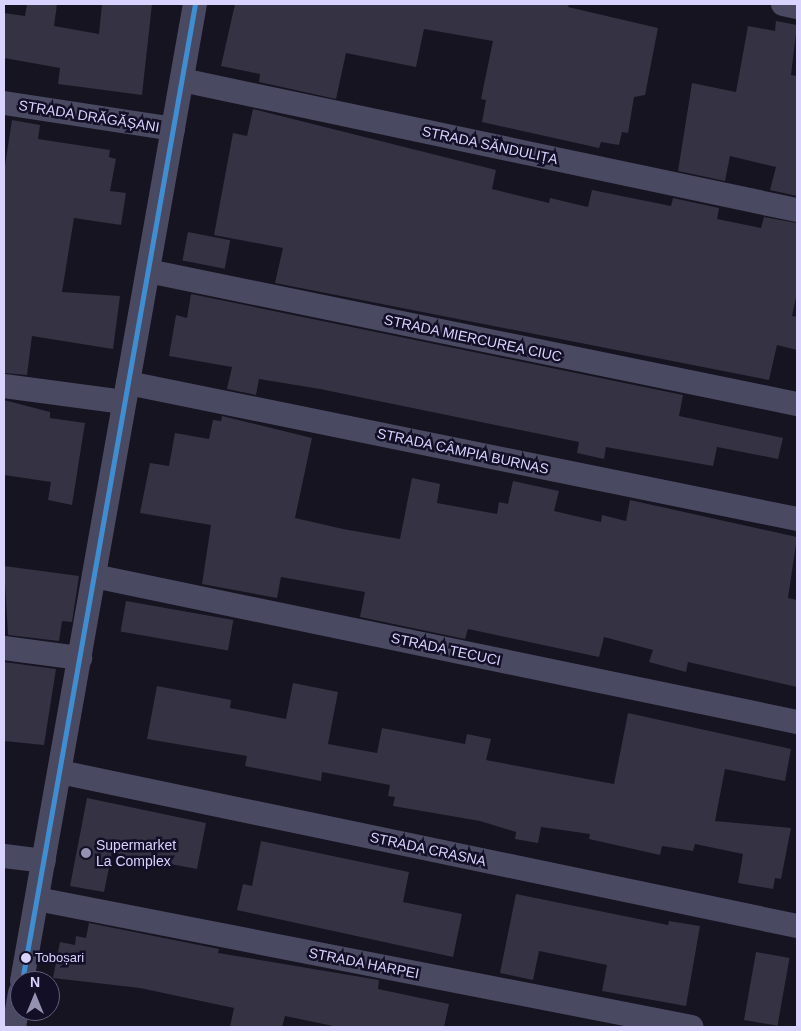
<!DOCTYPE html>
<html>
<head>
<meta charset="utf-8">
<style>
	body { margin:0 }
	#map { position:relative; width:801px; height:1031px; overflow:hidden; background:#161421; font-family:Arial,sans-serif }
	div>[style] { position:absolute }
	.building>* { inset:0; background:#343243; transform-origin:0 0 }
	.street>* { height:24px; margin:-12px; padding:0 12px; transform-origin:12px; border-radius:12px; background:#4a4962 }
	.bus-1>* { height:5px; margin:-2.5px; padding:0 2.5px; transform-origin:2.5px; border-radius:2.5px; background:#408ed1 }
	.dots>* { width:14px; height:14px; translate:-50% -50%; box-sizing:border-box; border:2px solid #130f26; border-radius:50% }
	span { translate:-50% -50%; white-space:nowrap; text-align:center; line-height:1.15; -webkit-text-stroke:5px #130f26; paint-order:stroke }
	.bus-label { font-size:13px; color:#d9d4ff }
	.left { translate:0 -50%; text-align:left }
	.street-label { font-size:14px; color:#d9d4ff }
	.poi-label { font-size:14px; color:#d9d4ff }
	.frame { position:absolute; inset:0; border:5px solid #d9d4ff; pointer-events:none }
	.north { position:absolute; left:10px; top:971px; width:50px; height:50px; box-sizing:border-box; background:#130f26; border:1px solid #625e7d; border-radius:50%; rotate:0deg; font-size:14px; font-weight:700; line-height:20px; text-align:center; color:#d9d4ff }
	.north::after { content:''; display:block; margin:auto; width:18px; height:22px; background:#9591b1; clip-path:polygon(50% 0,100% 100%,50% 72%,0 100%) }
</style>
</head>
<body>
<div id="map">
	<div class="building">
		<i style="clip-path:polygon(27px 4px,57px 4px,54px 26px,99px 34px,102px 4px,152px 4px,142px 95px,58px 84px,60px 68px,4px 58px,4px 13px,25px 16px)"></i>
		<i style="clip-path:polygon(235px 4px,569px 4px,568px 7px,658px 28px,645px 95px,634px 97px,628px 133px,622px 132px,619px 145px,601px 142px,599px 148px,482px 122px,486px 100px,481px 99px,493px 41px,424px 29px,416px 67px,346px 53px,336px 99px,259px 82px,260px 74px,221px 66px)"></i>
		<i style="clip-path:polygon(776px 21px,797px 25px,791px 75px,797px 76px,797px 196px,770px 190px,776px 167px,730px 156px,725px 181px,678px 171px,692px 83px,736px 92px,748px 26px,775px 31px)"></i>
		<i style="clip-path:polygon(253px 109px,496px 170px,492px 189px,549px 203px,550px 198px,588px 207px,592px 190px,671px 206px,673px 198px,719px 208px,717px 219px,761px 228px,764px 217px,797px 223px,797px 293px,792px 316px,797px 317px,797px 350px,777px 345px,769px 380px,275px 283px,283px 248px,214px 235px,233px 133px,247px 136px)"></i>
		<i style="clip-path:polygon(12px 120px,40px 125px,38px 139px,110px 150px,109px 157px,116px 159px,110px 191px,126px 193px,121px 225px,74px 218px,62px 292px,120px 296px,113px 349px,32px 336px,27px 375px,4px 373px,4px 172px)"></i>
		<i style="left:188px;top:232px;width:43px;height:29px;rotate:11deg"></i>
		<i style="clip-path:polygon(191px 294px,683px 395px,679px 416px,783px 438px,778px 459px,717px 447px,713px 466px,606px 447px,604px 459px,577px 453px,579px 442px,320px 389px,259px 379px,256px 395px,227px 389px,232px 367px,169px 356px,176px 315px,187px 318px)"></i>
		<i style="clip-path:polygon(4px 400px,50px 412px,50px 418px,85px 423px,72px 505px,48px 500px,51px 482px,4px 475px)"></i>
		<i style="clip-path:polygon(222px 416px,312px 438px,295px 518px,343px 529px,400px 539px,412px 478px,440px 484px,437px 503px,497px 514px,499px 502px,508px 504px,513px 481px,559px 491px,554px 511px,601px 522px,602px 515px,626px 521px,630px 500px,797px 537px,788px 598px,797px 600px,797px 687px,688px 662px,686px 672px,649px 662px,653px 650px,604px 637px,599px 657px,468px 629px,465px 639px,360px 617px,365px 592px,281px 577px,277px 598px,202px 584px,211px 525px,140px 513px,150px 463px,169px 466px,175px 433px,209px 439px,213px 420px,221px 421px)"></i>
		<i style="clip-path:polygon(4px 566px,79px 576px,72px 622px,62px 621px,59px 641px,8px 635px)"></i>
		<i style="left:126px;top:601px;width:109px;height:31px;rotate:10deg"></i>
		<i style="clip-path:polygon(4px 662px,56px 669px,44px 745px,4px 741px)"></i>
		<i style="clip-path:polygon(293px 683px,338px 692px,328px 744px,377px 753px,382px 728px,465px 744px,467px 734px,491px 739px,486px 760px,614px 784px,628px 713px,791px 749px,785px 781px,725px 769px,715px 821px,791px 828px,781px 879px,775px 878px,773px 889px,738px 883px,743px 854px,695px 844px,693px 851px,662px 846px,660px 855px,589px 839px,590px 834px,541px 827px,538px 843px,515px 839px,516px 832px,480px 821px,393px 806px,395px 797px,388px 796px,390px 785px,322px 772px,321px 781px,245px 766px,247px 756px,147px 739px,157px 686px,231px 700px,230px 708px,286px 719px)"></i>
		<i style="clip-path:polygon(87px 798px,206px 823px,197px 869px,112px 853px,104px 892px,70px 886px)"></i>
		<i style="clip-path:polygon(261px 841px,409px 872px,403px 902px,462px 914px,453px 957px,237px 910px,243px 884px,252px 886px)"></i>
		<i style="clip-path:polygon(516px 894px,668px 925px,669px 921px,700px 926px,686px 1006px,602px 991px,607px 965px,539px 951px,533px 980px,500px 973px)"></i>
		<i style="clip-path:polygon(89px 923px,219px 949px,218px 953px,379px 980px,378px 989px,449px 1004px,444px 1027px,338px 1027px,285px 1016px,282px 1027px,230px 1027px,234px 1008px,140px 988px,53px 978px,60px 942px,75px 945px,76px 936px,86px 938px)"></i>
		<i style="left:756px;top:952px;width:34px;height:69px;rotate:10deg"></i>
	</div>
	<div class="street">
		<i style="left:783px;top:4px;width:14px;rotate:12deg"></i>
		<i style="left:182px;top:80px;width:629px;rotate:11.94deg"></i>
		<i style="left:4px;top:103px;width:171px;rotate:8.7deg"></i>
		<i style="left:148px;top:271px;width:662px;rotate:11.58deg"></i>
		<i style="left:128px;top:383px;width:683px;rotate:11.49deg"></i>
		<i style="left:4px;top:386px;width:121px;rotate:7.6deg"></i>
		<i style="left:94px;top:576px;width:718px;rotate:11.73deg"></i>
		<i style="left:4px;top:648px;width:77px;rotate:7.5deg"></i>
		<i style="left:60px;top:772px;width:753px;rotate:11.8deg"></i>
		<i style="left:4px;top:856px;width:40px;rotate:7.1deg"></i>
		<i style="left:37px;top:899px;width:667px;rotate:11.06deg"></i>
		<i style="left:22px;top:981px;width:992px;rotate:-79.96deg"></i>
		<i style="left:14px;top:1027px;width:35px;rotate:-80deg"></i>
	</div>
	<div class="bus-1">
		<i style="left:22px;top:981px;width:992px;rotate:-79.96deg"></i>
	</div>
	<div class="dots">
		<i style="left:86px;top:853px;background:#9591b1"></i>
		<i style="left:26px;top:958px;background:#d9d4ff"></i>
	</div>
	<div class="bus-label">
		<span class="left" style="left:35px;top:958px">Toboșari</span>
	</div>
	<div class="street-label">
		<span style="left:89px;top:116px;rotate:9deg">STRADA DRĂGĂȘANI</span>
		<span style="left:490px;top:145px;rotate:12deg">STRADA SĂNDULIȚA</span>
		<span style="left:473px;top:338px;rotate:12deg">STRADA MIERCUREA CIUC</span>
		<span style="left:463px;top:451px;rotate:12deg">STRADA CÂMPIA BURNAS</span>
		<span style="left:446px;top:649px;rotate:12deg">STRADA TECUCI</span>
		<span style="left:428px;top:849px;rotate:12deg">STRADA CRASNA</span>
		<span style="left:364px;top:963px;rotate:11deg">STRADA HARPEI</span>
	</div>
	<div class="poi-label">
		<span class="left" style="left:96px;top:853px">Supermarket<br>La Complex</span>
	</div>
	<div class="frame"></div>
	<div class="north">N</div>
</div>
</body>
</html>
